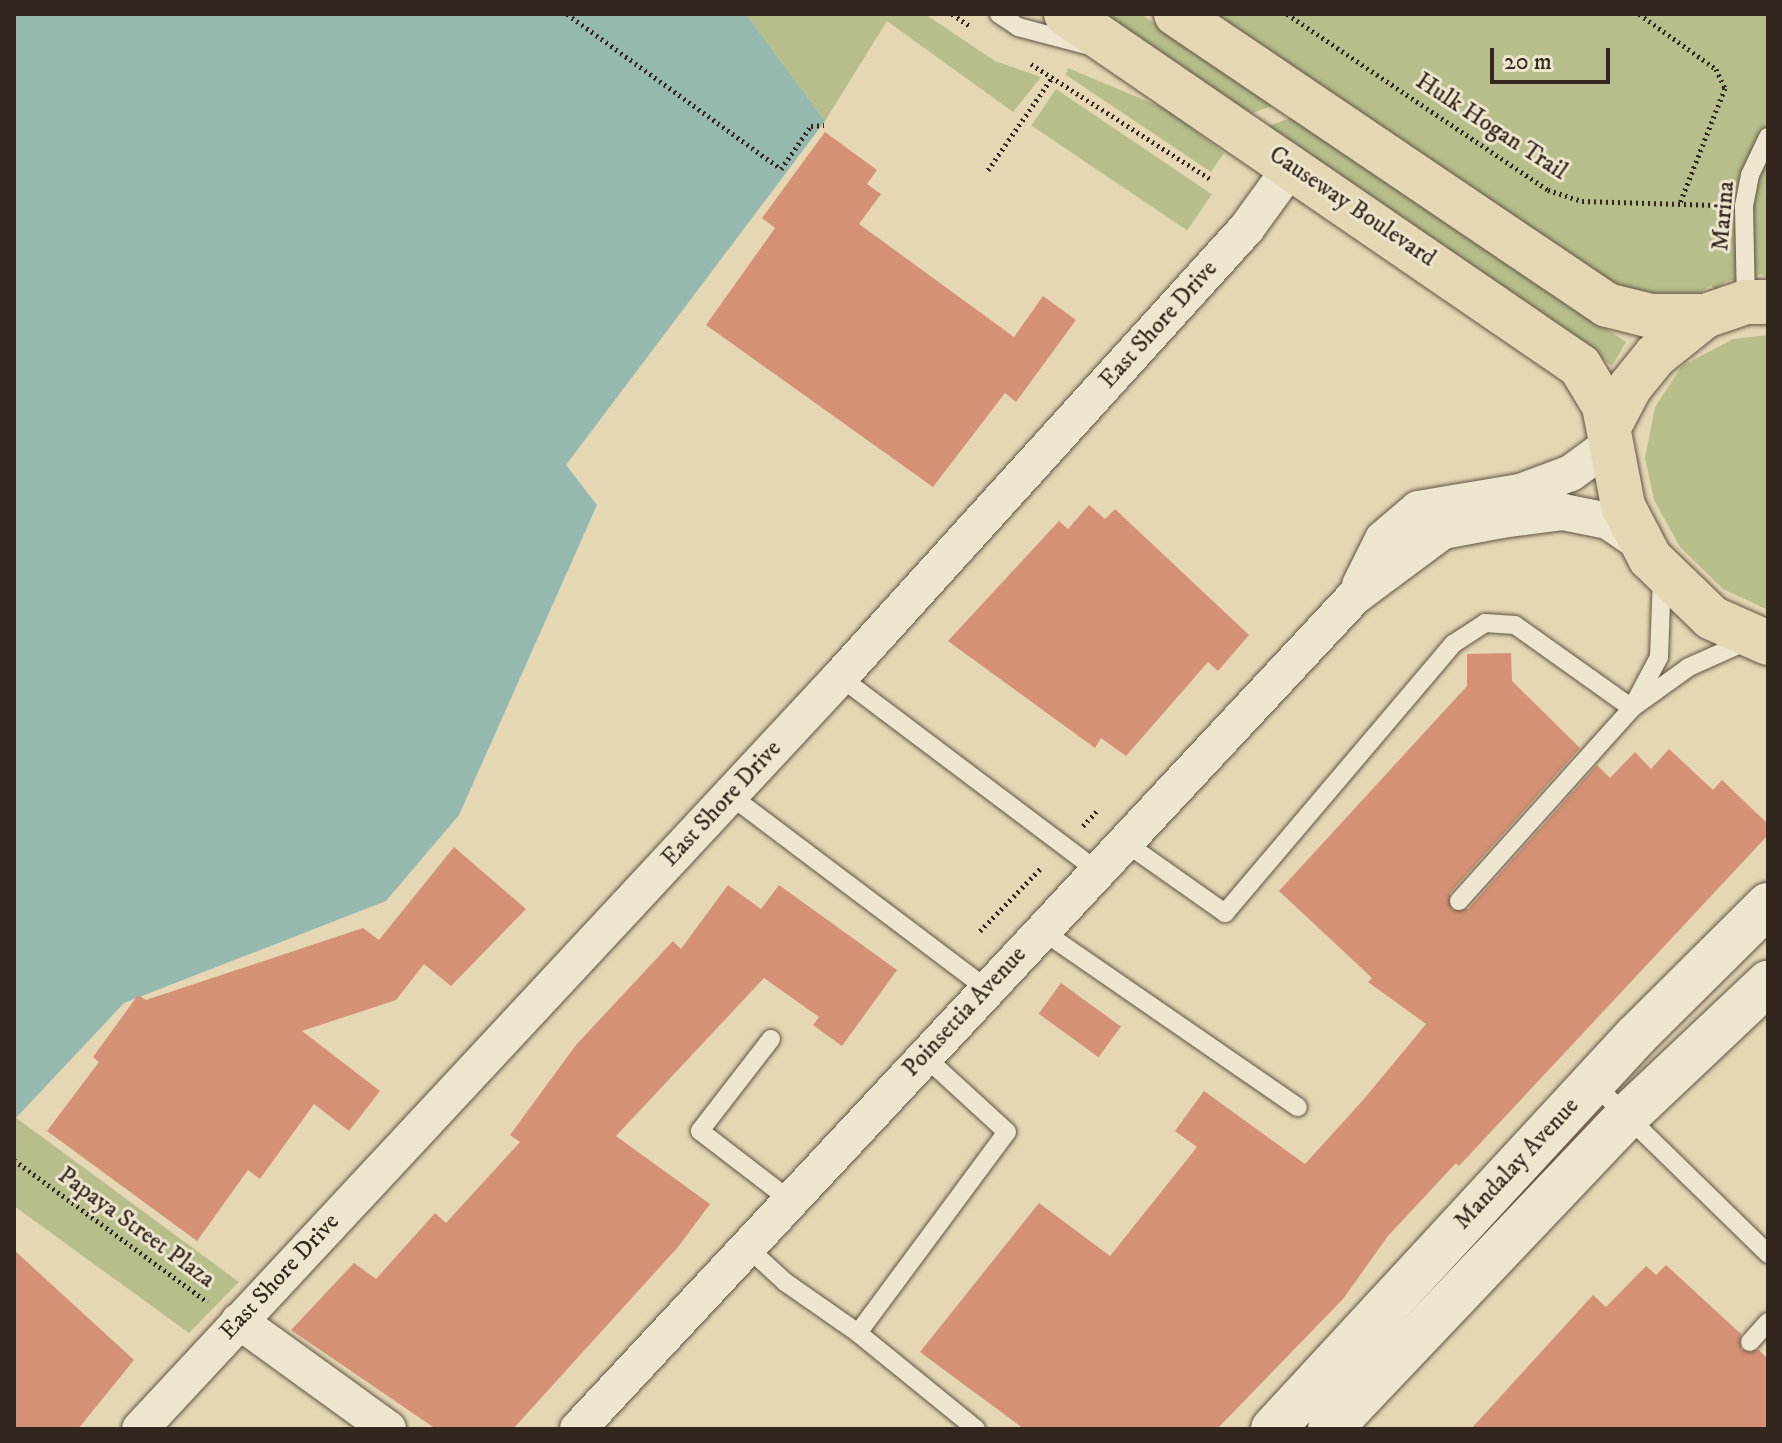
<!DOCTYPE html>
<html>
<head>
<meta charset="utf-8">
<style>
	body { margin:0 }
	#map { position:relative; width:1782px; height:1443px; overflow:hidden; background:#e5d7b4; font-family:"IM FELL DW Pica",serif }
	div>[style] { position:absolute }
	.green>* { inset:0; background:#b7be8b; transform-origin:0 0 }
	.water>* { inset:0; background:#96b9af }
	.building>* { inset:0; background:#d59176; transform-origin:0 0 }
	.path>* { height:5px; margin-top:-2.5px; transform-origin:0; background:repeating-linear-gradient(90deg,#33261e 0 2px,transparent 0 6px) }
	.roads { filter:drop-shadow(0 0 2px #605244) drop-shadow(0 0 2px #605244) }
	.service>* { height:18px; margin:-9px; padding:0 9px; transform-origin:9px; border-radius:9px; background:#eee5ce }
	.minor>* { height:36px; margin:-18px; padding:0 18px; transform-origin:18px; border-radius:18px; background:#eee5ce }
	.tertiary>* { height:44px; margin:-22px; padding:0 22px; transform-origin:22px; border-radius:22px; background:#eee5ce }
	.primary>* { height:44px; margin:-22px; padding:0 22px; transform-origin:22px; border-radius:22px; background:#e5d7b4 }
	span { translate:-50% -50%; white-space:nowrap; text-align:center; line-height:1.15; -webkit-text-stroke:6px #eee5ce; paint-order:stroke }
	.street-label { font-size:24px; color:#33261e }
	.frame { position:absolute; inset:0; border:16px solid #33261e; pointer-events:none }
	.scale { position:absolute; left:1490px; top:48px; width:120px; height:36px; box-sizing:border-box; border:4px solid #33261e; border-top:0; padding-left:10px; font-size:24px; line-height:28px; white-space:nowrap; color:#33261e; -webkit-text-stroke:6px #eee5ce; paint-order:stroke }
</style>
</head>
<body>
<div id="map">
	<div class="green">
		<i style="clip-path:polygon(746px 14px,925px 14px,995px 61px,1041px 77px,1013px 112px,887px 21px,825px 121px)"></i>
		<i style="clip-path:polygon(1099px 14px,1141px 14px,1275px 105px,1247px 115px)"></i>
		<i style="clip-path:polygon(1212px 14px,1768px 14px,1768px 280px,1762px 274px,1726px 281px,1715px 290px,1711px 285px,1699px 293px,1655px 293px,1633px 291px,1586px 271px)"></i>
		<i style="clip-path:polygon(1068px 68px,1168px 110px,1224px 153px,1211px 172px,1066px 75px)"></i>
		<i style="left:1056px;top:89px;width:188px;height:44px;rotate:34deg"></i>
		<i style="clip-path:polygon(1293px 117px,1626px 342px,1612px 366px,1266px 127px)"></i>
		<i style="clip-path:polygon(1768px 335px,1768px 610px,1723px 589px,1680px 547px,1654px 500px,1645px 458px,1655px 407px,1682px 366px,1733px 339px)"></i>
		<i style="clip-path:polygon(14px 1118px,15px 1117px,239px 1282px,189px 1333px,14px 1206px)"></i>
	</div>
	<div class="water">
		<i style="clip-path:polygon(14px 14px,746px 14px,825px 121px,566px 465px,597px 505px,459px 815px,386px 901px,124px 1003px,14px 1120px)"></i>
	</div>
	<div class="building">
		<i style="clip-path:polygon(825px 132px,877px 170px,867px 184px,881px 194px,859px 224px,1014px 337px,1043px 296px,1076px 320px,1016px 402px,1005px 393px,933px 487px,706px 325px,775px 228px,762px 218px)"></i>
		<i style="clip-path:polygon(1089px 505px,1105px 519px,1115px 509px,1249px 635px,1218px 671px,1208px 662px,1126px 756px,1101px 738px,1095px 748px,948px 641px,1059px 521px,1068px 529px)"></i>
		<i style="clip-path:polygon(1511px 653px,1512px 681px,1580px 748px,1450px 893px,1452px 910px,1468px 909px,1597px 765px,1610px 778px,1635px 752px,1651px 769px,1669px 749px,1713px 790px,1722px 780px,1768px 824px,1768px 835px,1459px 1166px,1456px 1163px,1388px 1236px,1343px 1299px,1217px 1429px,1024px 1429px,920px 1352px,1039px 1203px,1110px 1256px,1197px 1147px,1175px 1131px,1204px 1091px,1305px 1164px,1364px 1099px,1426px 1024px,1368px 982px,1372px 978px,1279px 891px,1467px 686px,1467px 654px)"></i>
		<i style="clip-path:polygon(454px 847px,526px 909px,451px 986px,424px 964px,396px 1000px,302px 1031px,380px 1091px,349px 1131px,314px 1104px,260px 1179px,248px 1170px,197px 1241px,47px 1131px,99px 1062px,93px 1057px,138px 995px,146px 1000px,363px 928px,379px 940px)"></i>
		<i style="clip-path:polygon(728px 885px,761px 909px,779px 885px,897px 970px,842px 1046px,813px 1025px,819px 1017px,764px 978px,616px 1136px,710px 1204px,678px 1247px,513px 1429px,436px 1429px,291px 1330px,354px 1263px,376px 1279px,435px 1213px,446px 1223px,520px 1142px,510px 1135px,576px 1045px,673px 941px,681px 949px)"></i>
		<i style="left:1061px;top:983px;width:74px;height:38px;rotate:36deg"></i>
		<i style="clip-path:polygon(14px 1250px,134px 1360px,78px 1429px,14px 1429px)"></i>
		<i style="clip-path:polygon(1666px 1265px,1741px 1334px,1741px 1350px,1759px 1350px,1768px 1359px,1768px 1429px,1471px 1429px,1593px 1295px,1606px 1307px,1646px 1266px,1656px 1275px)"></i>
	</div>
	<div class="path">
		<i style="left:567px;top:14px;width:264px;rotate:35.9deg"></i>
		<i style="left:781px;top:169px;width:52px;rotate:-55.1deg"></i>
		<i style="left:811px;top:126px;width:13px;rotate:-4deg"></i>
		<i style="left:952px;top:14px;width:23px;rotate:34deg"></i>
		<i style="left:1287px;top:14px;width:315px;rotate:34deg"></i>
		<i style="left:1548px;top:190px;width:36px;rotate:18deg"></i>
		<i style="left:1582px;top:201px;width:133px;rotate:1.7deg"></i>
		<i style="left:1639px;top:14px;width:95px;rotate:35.5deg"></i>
		<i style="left:1716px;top:69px;width:21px;rotate:65deg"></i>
		<i style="left:1725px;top:88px;width:123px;rotate:111.4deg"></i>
		<i style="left:1031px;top:64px;width:215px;rotate:32.7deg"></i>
		<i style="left:988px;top:170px;width:114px;rotate:-55.3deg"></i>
		<i style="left:1083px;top:826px;width:22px;rotate:-47deg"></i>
		<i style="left:980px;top:931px;width:89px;rotate:-45.9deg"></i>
		<i style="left:14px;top:1160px;width:240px;rotate:36.3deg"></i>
	</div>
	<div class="roads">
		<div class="service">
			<i style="left:999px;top:14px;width:23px;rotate:34deg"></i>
			<i style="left:1018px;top:27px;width:70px;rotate:14.8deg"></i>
			<i style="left:1746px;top:302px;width:96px;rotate:-91.2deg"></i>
			<i style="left:1744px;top:206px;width:32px;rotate:-79deg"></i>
			<i style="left:1750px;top:175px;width:42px;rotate:-64.7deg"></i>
			<i style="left:840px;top:677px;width:321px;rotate:37deg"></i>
			<i style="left:1632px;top:708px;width:58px;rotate:-62.1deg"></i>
			<i style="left:1659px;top:657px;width:80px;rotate:-87.9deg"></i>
			<i style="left:731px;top:796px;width:319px;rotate:37deg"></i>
			<i style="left:1123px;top:841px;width:125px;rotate:35.2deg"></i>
			<i style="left:1225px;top:913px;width:353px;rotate:-49.7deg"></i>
			<i style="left:1453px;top:644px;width:38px;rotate:-33deg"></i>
			<i style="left:1485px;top:623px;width:30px;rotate:4deg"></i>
			<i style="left:1515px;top:625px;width:143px;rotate:35.4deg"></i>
			<i style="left:1459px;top:901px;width:259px;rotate:-48.1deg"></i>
			<i style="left:1632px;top:708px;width:70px;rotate:-35.7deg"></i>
			<i style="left:1689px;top:667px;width:64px;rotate:-24.1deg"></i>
			<i style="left:1041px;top:930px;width:312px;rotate:34.6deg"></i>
			<i style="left:771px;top:1039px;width:116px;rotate:127.7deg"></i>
			<i style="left:700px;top:1131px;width:113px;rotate:37.5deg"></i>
			<i style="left:1593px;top:1083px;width:245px;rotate:44.3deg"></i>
			<i style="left:747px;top:1247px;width:52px;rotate:42.6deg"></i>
			<i style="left:785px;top:1282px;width:89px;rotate:34.9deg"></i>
			<i style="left:858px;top:1333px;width:250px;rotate:-53.5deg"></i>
			<i style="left:1007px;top:1132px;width:113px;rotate:-137.5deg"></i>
			<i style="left:858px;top:1333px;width:152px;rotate:39.1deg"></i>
			<i style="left:1750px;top:1342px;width:27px;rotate:-48deg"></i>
		</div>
		<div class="minor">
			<i style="left:1360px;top:585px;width:51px;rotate:-63.4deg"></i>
			<i style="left:1383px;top:539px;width:46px;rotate:-40.6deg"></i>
			<i style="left:1418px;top:509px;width:103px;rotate:-9.5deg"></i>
			<i style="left:1520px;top:492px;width:54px;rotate:-20.4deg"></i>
			<i style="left:1571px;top:473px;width:51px;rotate:-36.2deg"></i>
			<i style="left:239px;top:1321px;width:184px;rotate:35.9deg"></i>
			<i style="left:140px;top:1429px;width:1027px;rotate:-47.05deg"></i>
			<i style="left:840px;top:677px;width:605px;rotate:-47.82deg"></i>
			<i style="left:1246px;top:229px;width:77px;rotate:-54deg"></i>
			<i style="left:578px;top:1429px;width:1138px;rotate:-46.99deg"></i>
			<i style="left:1354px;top:597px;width:111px;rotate:-36.6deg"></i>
			<i style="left:1443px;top:531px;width:60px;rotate:-10.6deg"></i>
			<i style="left:1502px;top:520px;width:62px;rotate:-7.5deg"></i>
			<i style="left:1563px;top:512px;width:46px;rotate:11.3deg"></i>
			<i style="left:1608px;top:521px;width:41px;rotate:34.1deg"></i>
		</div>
		<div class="tertiary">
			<i style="left:1273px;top:1429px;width:536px;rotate:-47.27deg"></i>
			<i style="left:1637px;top:1035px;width:185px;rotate:-44.8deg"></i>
			<i style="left:1330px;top:1429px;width:429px;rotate:-46.5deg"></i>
			<i style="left:1625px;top:1118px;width:197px;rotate:-43.4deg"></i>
		</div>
		<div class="primary">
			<i style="left:1066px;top:14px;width:623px;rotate:34.4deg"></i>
			<i style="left:1580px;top:366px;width:47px;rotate:59deg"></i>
			<i style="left:1604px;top:406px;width:102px;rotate:79.2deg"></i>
			<i style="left:1623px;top:506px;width:59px;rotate:62.6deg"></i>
			<i style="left:1650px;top:558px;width:86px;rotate:44.1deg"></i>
			<i style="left:1712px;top:618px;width:61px;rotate:24.1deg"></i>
			<i style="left:1176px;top:14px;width:520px;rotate:34.03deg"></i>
			<i style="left:1607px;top:305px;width:45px;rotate:14deg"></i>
			<i style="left:1651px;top:316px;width:54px"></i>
			<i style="left:1610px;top:425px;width:43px;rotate:-62.2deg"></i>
			<i style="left:1630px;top:387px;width:40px;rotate:-51deg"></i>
			<i style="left:1655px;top:356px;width:64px;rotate:-38.7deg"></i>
			<i style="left:1705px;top:316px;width:43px;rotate:-18.9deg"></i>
			<i style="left:1746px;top:302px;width:22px"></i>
		</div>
	</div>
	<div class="street-label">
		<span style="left:1491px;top:127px;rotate:33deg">Hulk Hogan Trail</span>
		<span style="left:1352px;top:207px;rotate:34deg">Causeway Boulevard</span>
		<span style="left:1724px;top:216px;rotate:-85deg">Marina</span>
		<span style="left:1159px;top:325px;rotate:-48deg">East Shore Drive</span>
		<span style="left:722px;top:804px;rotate:-47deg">East Shore Drive</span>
		<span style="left:965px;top:1012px;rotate:-47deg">Poinsettia Avenue</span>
		<span style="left:1517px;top:1164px;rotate:-47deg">Mandalay Avenue</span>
		<span style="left:136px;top:1228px;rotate:36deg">Papaya Street Plaza</span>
		<span style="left:280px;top:1277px;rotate:-47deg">East Shore Drive</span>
	</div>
	<div class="frame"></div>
	<div class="scale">20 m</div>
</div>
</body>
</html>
